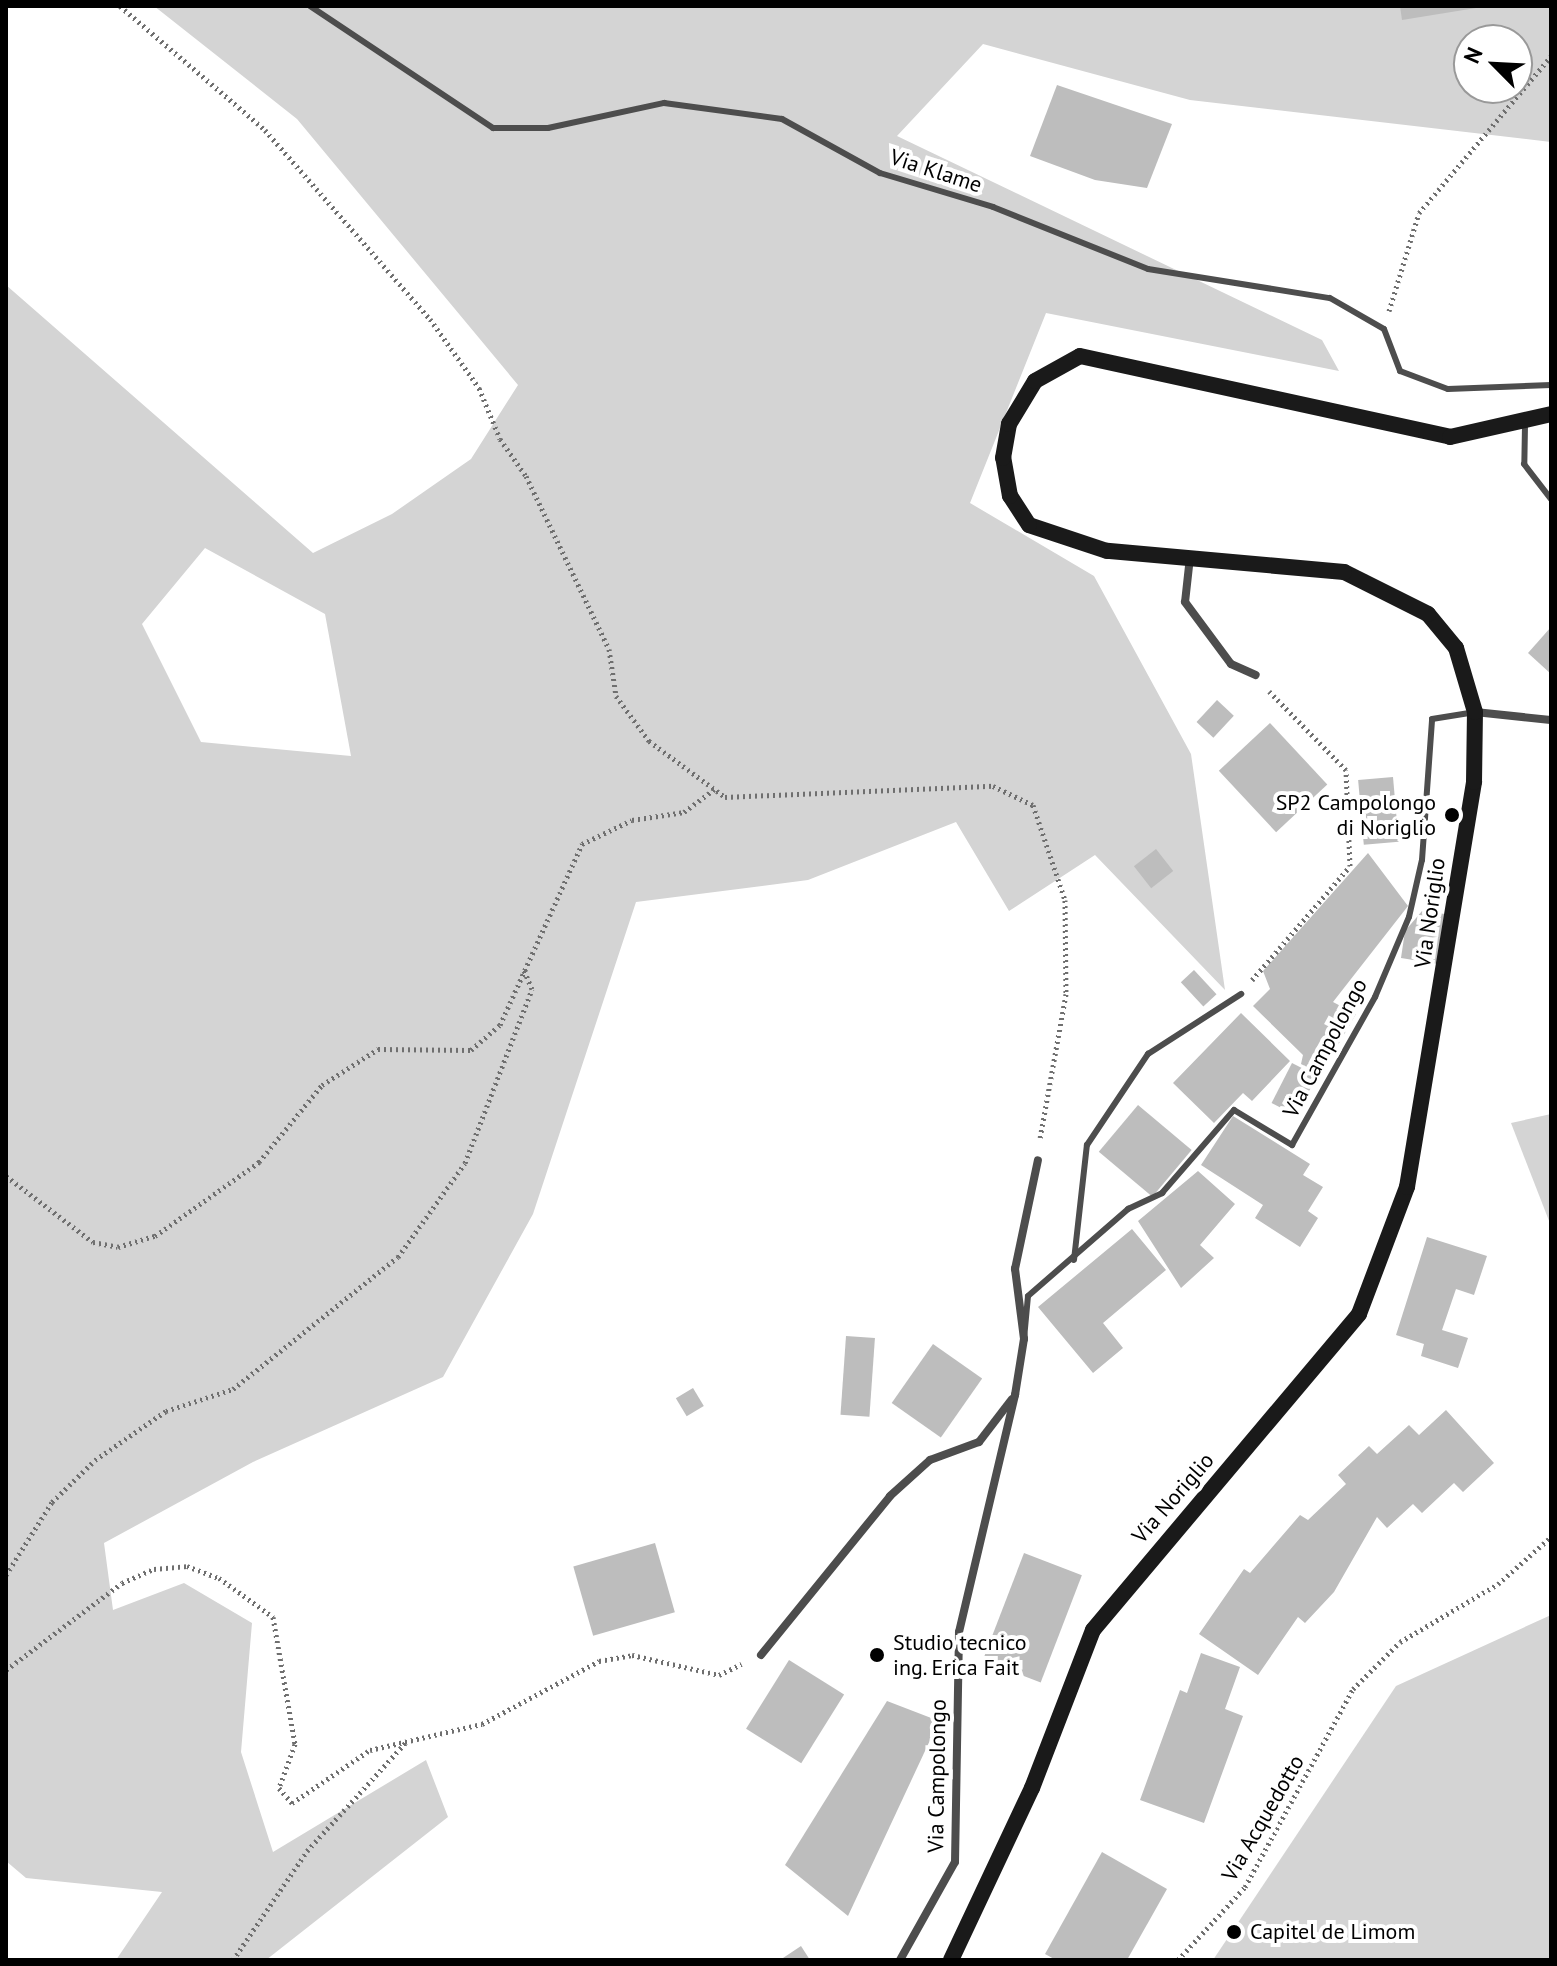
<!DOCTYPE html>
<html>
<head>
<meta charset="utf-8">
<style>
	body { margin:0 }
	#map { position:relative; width:1557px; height:1966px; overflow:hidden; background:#fff; font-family:"PT Sans",sans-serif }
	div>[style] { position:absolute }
	.green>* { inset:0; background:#d4d4d4 }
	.building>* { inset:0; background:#bdbdbd; transform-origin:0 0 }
	.path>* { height:5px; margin-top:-2.5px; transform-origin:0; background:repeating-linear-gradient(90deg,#6f6f6f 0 2px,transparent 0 6px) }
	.service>* { height:6px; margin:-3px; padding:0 3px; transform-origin:3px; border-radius:3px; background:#4d4d4d }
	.minor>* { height:8px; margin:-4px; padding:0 4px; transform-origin:4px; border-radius:4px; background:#4d4d4d }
	.secondary>* { height:16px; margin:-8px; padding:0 8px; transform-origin:8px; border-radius:8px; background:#1a1a1a }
	.dots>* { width:22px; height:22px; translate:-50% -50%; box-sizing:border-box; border:4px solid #fff; border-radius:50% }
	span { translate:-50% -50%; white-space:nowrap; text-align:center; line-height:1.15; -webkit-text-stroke:8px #fff; paint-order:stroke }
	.street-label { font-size:22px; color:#000 }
	.poi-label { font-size:22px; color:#000 }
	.right { translate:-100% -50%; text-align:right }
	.left { translate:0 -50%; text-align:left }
	.frame { position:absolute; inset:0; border:8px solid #000; pointer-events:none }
	.north { position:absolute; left:1453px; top:24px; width:80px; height:80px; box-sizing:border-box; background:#fff; border:2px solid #999; border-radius:50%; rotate:294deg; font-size:22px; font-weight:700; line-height:32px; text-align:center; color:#000 }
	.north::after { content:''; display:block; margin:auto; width:28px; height:36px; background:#000; clip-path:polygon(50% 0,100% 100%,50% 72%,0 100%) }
</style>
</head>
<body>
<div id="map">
	<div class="green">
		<i style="clip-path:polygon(evenodd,154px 6px,1551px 6px,1551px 142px,1190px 100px,983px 44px,897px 136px,1322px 340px,1339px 371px,1046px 313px,970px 503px,1094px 576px,1191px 754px,1225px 990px,1095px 855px,1009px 911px,956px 822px,808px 880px,636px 902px,533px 1214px,443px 1377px,253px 1462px,104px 1543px,113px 1610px,184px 1583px,252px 1623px,241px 1752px,273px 1852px,426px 1760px,448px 1817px,266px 1960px,116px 1960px,162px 1892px,26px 1878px,6px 1861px,6px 285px,313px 553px,392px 514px,471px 459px,518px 385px,297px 119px,154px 6px,1469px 40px,1517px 40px,1517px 88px,1469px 88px,1469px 40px,154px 6px,205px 548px,325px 614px,351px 756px,201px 742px,142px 624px,205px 548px)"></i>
		<i style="clip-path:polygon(1551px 1114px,1551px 1226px,1511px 1123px)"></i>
		<i style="clip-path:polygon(1551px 1615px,1551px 1960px,1213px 1960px,1396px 1686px)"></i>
	</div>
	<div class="building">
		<i style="clip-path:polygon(1400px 6px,1476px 6px,1476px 8px,1402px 20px)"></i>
		<i style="clip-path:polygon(1057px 85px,1172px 124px,1147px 188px,1095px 180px,1030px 156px)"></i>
		<i style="clip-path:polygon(1551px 627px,1551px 674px,1528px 653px)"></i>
		<i style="left:1217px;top:700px;width:23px;height:30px;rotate:43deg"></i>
		<i style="left:1270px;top:723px;width:84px;height:70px;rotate:47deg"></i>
		<i style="left:1393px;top:777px;width:65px;height:35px;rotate:85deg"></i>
		<i style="left:1156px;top:849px;width:28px;height:28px;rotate:52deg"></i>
		<i style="clip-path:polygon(1368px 853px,1408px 906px,1333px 1002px,1356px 1014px,1321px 1074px,1301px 1064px,1303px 1055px,1253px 1006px,1270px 989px,1263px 971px)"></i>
		<i style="clip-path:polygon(1422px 911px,1445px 914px,1438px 964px,1401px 958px,1405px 931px)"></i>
		<i style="left:1194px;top:970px;width:33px;height:18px;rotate:47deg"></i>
		<i style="clip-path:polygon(1241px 1013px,1290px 1061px,1252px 1101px,1243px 1093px,1214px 1123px,1173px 1083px)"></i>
		<i style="left:1292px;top:1063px;width:28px;height:45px;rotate:27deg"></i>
		<i style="left:1138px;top:1105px;width:70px;height:61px;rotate:40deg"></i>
		<i style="clip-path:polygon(1233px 1116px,1310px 1164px,1303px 1175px,1323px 1187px,1308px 1211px,1318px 1218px,1300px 1247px,1255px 1218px,1263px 1205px,1201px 1165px)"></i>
		<i style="clip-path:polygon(1198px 1171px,1235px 1204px,1200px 1245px,1214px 1258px,1181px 1288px,1138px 1221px)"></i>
		<i style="clip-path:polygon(1132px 1229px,1166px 1270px,1103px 1323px,1123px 1348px,1093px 1373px,1038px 1307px)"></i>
		<i style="clip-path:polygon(1427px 1237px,1487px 1256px,1474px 1295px,1456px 1289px,1442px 1330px,1468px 1338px,1458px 1368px,1421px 1356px,1424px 1344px,1396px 1335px)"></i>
		<i style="left:846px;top:1336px;width:29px;height:79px;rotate:4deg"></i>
		<i style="left:933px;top:1344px;width:60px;height:72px;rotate:35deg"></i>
		<i style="left:693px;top:1388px;width:21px;height:20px;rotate:59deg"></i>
		<i style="clip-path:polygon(1446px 1410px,1494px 1463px,1463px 1492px,1454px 1483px,1422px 1513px,1413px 1504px,1387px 1528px,1377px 1517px,1334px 1592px,1305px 1623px,1298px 1617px,1258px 1675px,1199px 1634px,1244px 1569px,1250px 1573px,1300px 1515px,1308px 1520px,1346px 1484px,1338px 1475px,1369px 1446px,1377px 1454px,1409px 1425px,1419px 1435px)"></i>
		<i style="left:655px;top:1543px;width:72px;height:85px;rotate:74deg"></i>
		<i style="left:1024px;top:1553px;width:62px;height:115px;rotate:21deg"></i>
		<i style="clip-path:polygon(1201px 1653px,1240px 1667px,1225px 1709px,1243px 1716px,1204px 1823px,1140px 1800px,1180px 1690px,1187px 1693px)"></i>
		<i style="left:789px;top:1660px;width:65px;height:81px;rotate:32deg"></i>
		<i style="clip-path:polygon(887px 1701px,939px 1721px,848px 1916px,785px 1865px)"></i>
		<i style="clip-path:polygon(1102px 1852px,1167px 1889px,1127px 1960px,1056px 1960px,1045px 1954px)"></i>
		<i style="clip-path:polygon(801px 1946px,810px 1960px,780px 1960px)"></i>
	</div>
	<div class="path">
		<i style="left:120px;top:6px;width:191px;rotate:40.5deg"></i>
		<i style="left:265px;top:130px;width:251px;rotate:48.9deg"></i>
		<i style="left:430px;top:319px;width:85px;rotate:54.6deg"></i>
		<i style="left:479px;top:388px;width:55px;rotate:67.6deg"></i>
		<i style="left:500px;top:439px;width:45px;rotate:54.9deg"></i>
		<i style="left:526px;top:476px;width:192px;rotate:64.4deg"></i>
		<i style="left:609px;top:649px;width:48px;rotate:81.5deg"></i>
		<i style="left:616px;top:696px;width:56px;rotate:53.7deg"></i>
		<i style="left:649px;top:741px;width:94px;rotate:36.4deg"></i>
		<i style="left:725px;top:797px;width:268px;rotate:-2.4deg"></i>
		<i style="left:993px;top:786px;width:44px;rotate:25.4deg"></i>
		<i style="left:1033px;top:805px;width:100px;rotate:71.4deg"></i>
		<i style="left:1065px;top:900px;width:94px;rotate:89.4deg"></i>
		<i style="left:1066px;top:994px;width:146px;rotate:100.2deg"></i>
		<i style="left:1389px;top:311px;width:102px;rotate:-73deg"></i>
		<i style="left:1419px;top:213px;width:205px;rotate:-49.9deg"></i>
		<i style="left:1252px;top:980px;width:150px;rotate:-49.3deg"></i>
		<i style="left:1350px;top:866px;width:96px;rotate:-92.4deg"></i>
		<i style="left:1346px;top:770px;width:110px;rotate:-134.3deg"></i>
		<i style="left:6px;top:1176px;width:109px;rotate:37.2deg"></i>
		<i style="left:93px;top:1242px;width:25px;rotate:11deg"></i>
		<i style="left:118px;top:1247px;width:39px;rotate:-17deg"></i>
		<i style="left:155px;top:1236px;width:128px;rotate:-35.4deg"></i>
		<i style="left:259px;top:1162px;width:99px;rotate:-50.7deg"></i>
		<i style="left:322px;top:1085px;width:67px;rotate:-32.7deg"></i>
		<i style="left:378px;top:1049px;width:93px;rotate:0.6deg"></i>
		<i style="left:471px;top:1050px;width:38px;rotate:-41deg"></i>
		<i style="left:500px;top:1025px;width:199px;rotate:-65.6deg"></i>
		<i style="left:582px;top:844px;width:55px;rotate:-25.6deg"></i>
		<i style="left:632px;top:820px;width:53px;rotate:-8.7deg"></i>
		<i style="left:684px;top:812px;width:38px;rotate:-37deg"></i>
		<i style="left:6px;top:1575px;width:86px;rotate:-57.8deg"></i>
		<i style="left:52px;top:1502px;width:60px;rotate:-44.3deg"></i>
		<i style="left:95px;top:1460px;width:86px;rotate:-34.6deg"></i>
		<i style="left:166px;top:1411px;width:71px;rotate:-18.2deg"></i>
		<i style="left:233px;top:1389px;width:211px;rotate:-38.7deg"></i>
		<i style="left:398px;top:1257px;width:115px;rotate:-54.5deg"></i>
		<i style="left:465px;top:1163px;width:186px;rotate:-68.9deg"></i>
		<i style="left:532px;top:989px;width:21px;rotate:-113deg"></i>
		<i style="left:6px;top:1670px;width:145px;rotate:-36.9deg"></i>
		<i style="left:122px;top:1583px;width:35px;rotate:-24deg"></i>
		<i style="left:154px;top:1569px;width:33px;rotate:-5deg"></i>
		<i style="left:187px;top:1566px;width:34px;rotate:21deg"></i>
		<i style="left:219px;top:1578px;width:67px;rotate:35.8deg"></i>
		<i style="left:273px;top:1617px;width:129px;rotate:80.2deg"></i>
		<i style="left:295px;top:1744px;width:47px;rotate:110deg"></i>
		<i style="left:279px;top:1788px;width:20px;rotate:49deg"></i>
		<i style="left:292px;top:1803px;width:94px;rotate:-34.2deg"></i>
		<i style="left:370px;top:1750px;width:115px;rotate:-13.1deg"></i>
		<i style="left:482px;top:1724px;width:133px;rotate:-28.3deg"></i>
		<i style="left:599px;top:1661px;width:34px;rotate:-10deg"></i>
		<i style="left:632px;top:1655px;width:89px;rotate:12.9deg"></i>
		<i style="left:719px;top:1675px;width:25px;rotate:-26deg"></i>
		<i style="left:233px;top:1960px;width:132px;rotate:-55.8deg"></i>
		<i style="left:307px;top:1851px;width:149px;rotate:-47.7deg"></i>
		<i style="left:1178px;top:1960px;width:99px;rotate:-47.5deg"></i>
		<i style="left:1245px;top:1887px;width:226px;rotate:-61.4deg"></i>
		<i style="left:1353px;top:1689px;width:66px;rotate:-45deg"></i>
		<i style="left:1400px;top:1642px;width:114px;rotate:-30.6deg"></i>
		<i style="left:1498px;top:1584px;width:71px;rotate:-41.6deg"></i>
	</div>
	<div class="service">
		<i style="left:310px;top:6px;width:220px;rotate:33.7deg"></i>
		<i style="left:493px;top:128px;width:55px"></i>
		<i style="left:548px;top:128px;width:119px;rotate:-12.2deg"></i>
		<i style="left:664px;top:103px;width:119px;rotate:7.7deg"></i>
		<i style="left:782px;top:119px;width:112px;rotate:28.9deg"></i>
		<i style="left:880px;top:173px;width:118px;rotate:16.7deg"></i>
		<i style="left:993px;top:207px;width:167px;rotate:21.8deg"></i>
		<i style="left:1148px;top:269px;width:184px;rotate:9.1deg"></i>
		<i style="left:1330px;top:298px;width:62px;rotate:29.9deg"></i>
		<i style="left:1384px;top:329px;width:45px;rotate:69.1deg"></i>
		<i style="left:1400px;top:371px;width:51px;rotate:20.6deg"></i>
		<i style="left:1448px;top:389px;width:103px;rotate:-2.2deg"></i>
		<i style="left:1525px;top:425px;width:39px;rotate:91deg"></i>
		<i style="left:1524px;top:464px;width:44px;rotate:52.4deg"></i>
		<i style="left:1074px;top:1260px;width:116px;rotate:-83.6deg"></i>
		<i style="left:1087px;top:1145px;width:110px;rotate:-56.2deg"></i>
		<i style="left:1148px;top:1054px;width:111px;rotate:-32.8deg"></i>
		<i style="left:1024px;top:1339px;width:43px;rotate:-84.7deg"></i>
		<i style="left:1028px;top:1296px;width:133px;rotate:-41deg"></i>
		<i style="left:1128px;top:1209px;width:38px;rotate:-25deg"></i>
		<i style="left:1162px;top:1193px;width:110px;rotate:-49.1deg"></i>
		<i style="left:1234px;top:1110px;width:68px;rotate:31.1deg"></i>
		<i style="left:1292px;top:1145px;width:170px;rotate:-60.7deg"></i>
		<i style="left:1375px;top:997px;width:87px;rotate:-67deg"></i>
		<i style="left:1409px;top:917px;width:58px;rotate:-77.2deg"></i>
		<i style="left:1422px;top:860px;width:141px;rotate:-85.9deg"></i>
		<i style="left:1432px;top:719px;width:44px;rotate:-9.2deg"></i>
	</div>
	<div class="minor">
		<i style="left:1190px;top:557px;width:45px;rotate:96.3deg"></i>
		<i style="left:1185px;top:602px;width:77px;rotate:53.4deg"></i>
		<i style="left:1231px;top:664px;width:27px;rotate:24deg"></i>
		<i style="left:1475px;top:712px;width:76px;rotate:6deg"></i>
		<i style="left:761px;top:1655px;width:205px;rotate:-50.9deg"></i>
		<i style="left:890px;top:1496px;width:54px;rotate:-42deg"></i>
		<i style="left:930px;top:1460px;width:52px;rotate:-20.2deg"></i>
		<i style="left:979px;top:1442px;width:54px;rotate:-52.5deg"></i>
		<i style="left:900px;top:1960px;width:112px;rotate:-60.7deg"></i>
		<i style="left:955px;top:1862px;width:230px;rotate:-89deg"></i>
		<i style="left:959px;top:1632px;width:244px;rotate:-76.7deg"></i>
		<i style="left:1015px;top:1395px;width:57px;rotate:-80.9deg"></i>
		<i style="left:1024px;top:1339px;width:71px;rotate:-97.3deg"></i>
		<i style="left:1015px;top:1269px;width:111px;rotate:-78.1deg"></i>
	</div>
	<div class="secondary">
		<i style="left:951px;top:1960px;width:190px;rotate:-64.8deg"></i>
		<i style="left:1032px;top:1788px;width:169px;rotate:-68.9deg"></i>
		<i style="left:1093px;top:1630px;width:413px;rotate:-49.9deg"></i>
		<i style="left:1359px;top:1314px;width:136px;rotate:-69.3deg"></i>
		<i style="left:1407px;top:1187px;width:411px;rotate:-80.6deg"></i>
		<i style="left:1474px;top:782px;width:70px;rotate:-89.2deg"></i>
		<i style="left:1475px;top:712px;width:67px;rotate:-106.5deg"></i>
		<i style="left:1456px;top:648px;width:44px;rotate:-129.5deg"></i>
		<i style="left:1428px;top:614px;width:94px;rotate:-153.4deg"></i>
		<i style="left:1344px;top:572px;width:238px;rotate:-174.9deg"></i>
		<i style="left:1107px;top:551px;width:82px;rotate:-161.6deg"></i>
		<i style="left:1029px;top:525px;width:35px;rotate:-123deg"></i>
		<i style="left:1010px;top:496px;width:39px;rotate:-100deg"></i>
		<i style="left:1003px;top:458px;width:35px;rotate:-80deg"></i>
		<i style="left:1009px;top:424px;width:50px;rotate:-58.8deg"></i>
		<i style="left:1035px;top:381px;width:51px;rotate:-29.1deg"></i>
		<i style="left:1080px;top:356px;width:379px;rotate:12.3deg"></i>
		<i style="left:1450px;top:437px;width:104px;rotate:-12.8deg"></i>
	</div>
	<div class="dots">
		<i style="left:1452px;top:815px;background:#000"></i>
		<i style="left:877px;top:1655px;background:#000"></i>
		<i style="left:1234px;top:1932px;background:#000"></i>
	</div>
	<div class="street-label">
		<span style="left:936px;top:171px;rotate:18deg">Via Klame</span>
		<span style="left:1430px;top:913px;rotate:-82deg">Via Noriglio</span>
		<span style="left:1325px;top:1048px;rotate:-62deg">Via Campolongo</span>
		<span style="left:1173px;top:1498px;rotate:-49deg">Via Noriglio</span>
		<span style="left:937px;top:1776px;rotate:-89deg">Via Campolongo</span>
		<span style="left:1263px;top:1818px;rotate:-60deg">Via Acquedotto</span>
	</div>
	<div class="poi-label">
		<span class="right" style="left:1436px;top:815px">SP2 Campolongo<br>di Noriglio</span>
		<span class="left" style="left:893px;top:1655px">Studio tecnico<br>ing. Erica Fait</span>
		<span class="left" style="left:1250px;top:1932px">Capitel de Limom</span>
	</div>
	<div class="frame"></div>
	<div class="north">N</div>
</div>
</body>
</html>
